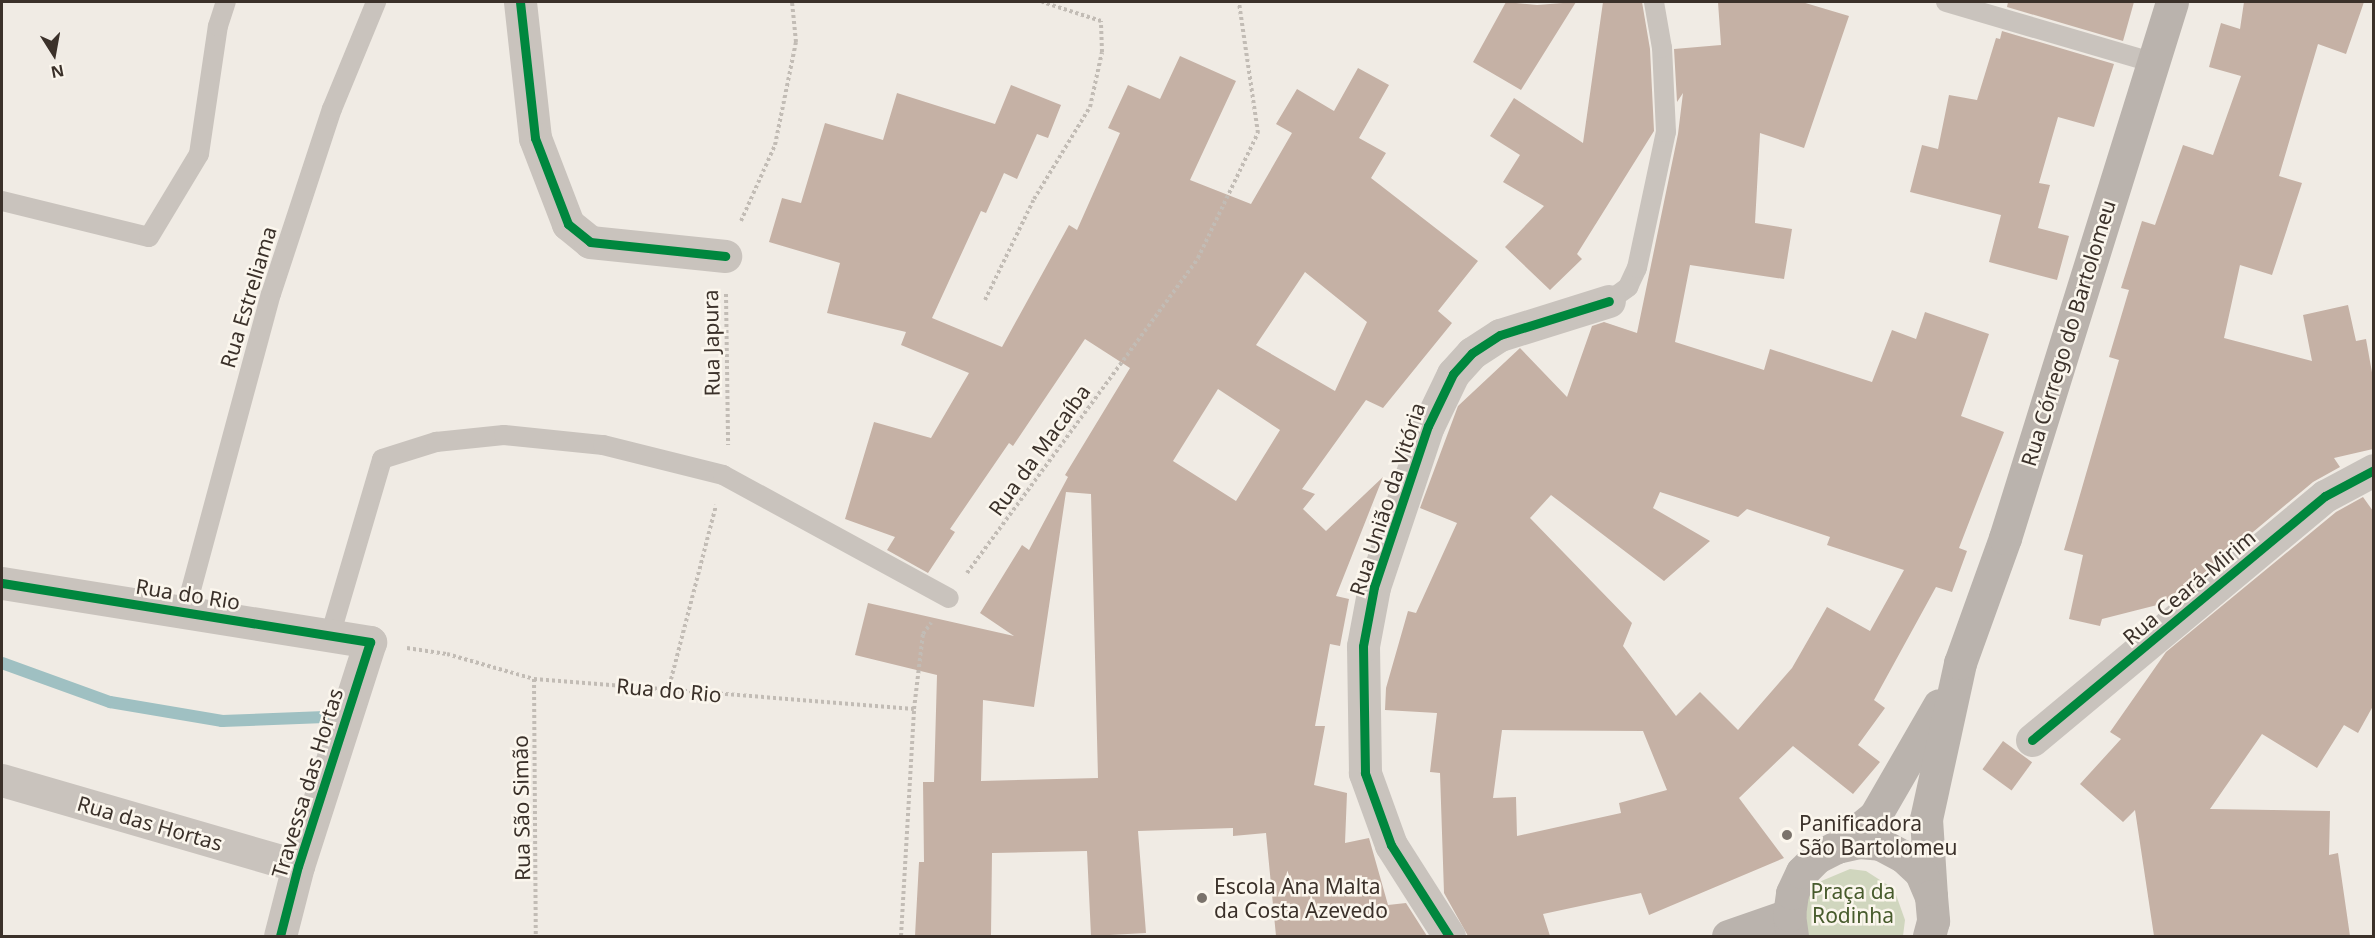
<!DOCTYPE html>
<html>
<head>
<meta charset="utf-8">
<style>
	body { margin:0 }
	#map { position:relative; width:2375px; height:938px; overflow:hidden; background:#f0ebe4; font-family:"Noto Sans",sans-serif }
	div>[style] { position:absolute }
	.green>* { inset:0; background:#d0d6be }
	.stream>* { height:12px; margin:-6px; padding:0 6px; transform-origin:6px; border-radius:6px; background:#9fc0c2 }
	.building>* { inset:0; background:#c5b1a5; transform-origin:0 0 }
	.path>* { height:4px; margin-top:-2px; transform-origin:0; background:repeating-linear-gradient(90deg,#c2bcb5 0 3px,transparent 0 6px) }
	.service>* { height:20px; margin:-10px; padding:0 10px; transform-origin:10px; border-radius:10px; background:#c9c3bd }
	.minor>* { height:33px; margin:-16.5px; padding:0 16.5px; transform-origin:16.5px; border-radius:16.5px; background:#c9c3bd }
	.secondary>* { height:33px; margin:-16.5px; padding:0 16.5px; transform-origin:16.5px; border-radius:16.5px; background:#bab3ad }
	.cycleway>* { height:9px; margin:-4.5px; padding:0 4.5px; transform-origin:4.5px; border-radius:4.5px; background:#00873e }
	.dots>* { width:16px; height:16px; translate:-50% -50%; box-sizing:border-box; border:3px solid #fbf6ed; border-radius:50% }
	span { translate:-50% -50%; white-space:nowrap; text-align:center; line-height:1.15; -webkit-text-stroke:5px #fbf6ed; paint-order:stroke }
	.street-label { font-size:21px; color:#3b312a }
	.poi-label { font-size:21px; color:#3b312a }
	.left { translate:0 -50%; text-align:left }
	.park-label { font-size:21px; color:#475b2c }
	.frame { position:absolute; inset:0; border:3px solid #3b312a; pointer-events:none }
	.north { position:absolute; left:24px; top:24px; width:60px; height:60px; -webkit-text-stroke:4px #fbf6ed; paint-order:stroke; rotate:169deg; font-size:16px; font-weight:700; line-height:24px; text-align:center; color:#3b312a }
	.north::after { content:''; display:block; margin:auto; width:21px; height:27px; background:#3b312a; clip-path:polygon(50% 0,100% 100%,50% 72%,0 100%) }
</style>
</head>
<body>
<div id="map">
	<div class="green">
		<i style="clip-path:polygon(1850px 869px,1866px 871px,1894px 889px,1905px 920px,1903px 936px,1804px 936px,1802px 911px,1808px 895px,1819px 882px)"></i>
	</div>
	<div class="stream">
		<i style="left:2px;top:663px;width:115px;rotate:19.9deg"></i>
		<i style="left:110px;top:702px;width:114px;rotate:9.6deg"></i>
		<i style="left:222px;top:721px;width:103px;rotate:-2.2deg"></i>
	</div>
	<div class="building">
		<i style="clip-path:polygon(1506px 2px,1537px 5px,1576px 2px,1521px 90px,1473px 62px)"></i>
		<i style="clip-path:polygon(1603px 2px,1642px 2px,1650px 49px,1654px 131px,1577px 254px,1582px 259px,1550px 290px,1505px 247px,1544px 206px,1503px 182px,1520px 155px,1490px 136px,1514px 98px,1583px 143px)"></i>
		<i style="clip-path:polygon(evenodd,1718px 2px,1802px 2px,1849px 16px,1804px 148px,1760px 133px,1755px 223px,1792px 229px,1784px 279px,1690px 265px,1675px 342px,1764px 370px,1770px 349px,1872px 382px,1892px 330px,1916px 339px,1925px 312px,1989px 334px,1961px 416px,2004px 432px,1959px 548px,1967px 551px,1952px 592px,1936px 587px,1874px 700px,1885px 708px,1858px 745px,1880px 762px,1853px 794px,1793px 746px,1739px 798px,1784px 858px,1649px 915px,1641px 893px,1543px 914px,1550px 936px,1468px 936px,1444px 893px,1440px 773px,1430px 772px,1437px 713px,1385px 710px,1386px 688px,1408px 611px,1416px 613px,1457px 523px,1420px 508px,1458px 406px,1520px 348px,1567px 397px,1592px 326px,1604px 322px,1637px 333px,1678px 134px,1683px 93px,1677px 102px,1674px 49px,1721px 45px,1718px 2px,1660px 492px,1738px 517px,1747px 509px,1830px 537px,1827px 545px,1904px 570px,1870px 631px,1827px 607px,1792px 668px,1738px 730px,1700px 692px,1676px 716px,1623px 646px,1632px 623px,1530px 518px,1551px 495px,1664px 581px,1710px 541px,1653px 508px,1660px 492px,1718px 2px,1502px 730px,1643px 731px,1667px 790px,1619px 803px,1621px 813px,1517px 836px,1516px 797px,1493px 798px,1502px 730px)"></i>
		<i style="clip-path:polygon(2008px 2px,2134px 2px,2123px 41px,2007px 7px)"></i>
		<i style="clip-path:polygon(2244px 2px,2364px 2px,2346px 54px,2318px 44px,2279px 176px,2302px 183px,2272px 275px,2240px 265px,2224px 338px,2312px 361px,2303px 315px,2348px 305px,2356px 341px,2366px 339px,2373px 378px,2373px 449px,2334px 458px,2340px 467px,2313px 482px,2169px 602px,2102px 619px,2100px 626px,2069px 619px,2083px 555px,2064px 550px,2119px 360px,2109px 357px,2129px 290px,2121px 288px,2142px 221px,2155px 225px,2183px 145px,2213px 155px,2241px 76px,2209px 67px,2221px 23px,2240px 29px)"></i>
		<i style="clip-path:polygon(2002px 31px,2114px 64px,2094px 127px,2058px 117px,2039px 183px,2050px 185px,2038px 228px,2069px 236px,2057px 280px,1989px 262px,2001px 215px,1910px 192px,1922px 145px,1938px 149px,1949px 95px,1977px 100px,1996px 38px,2000px 39px)"></i>
		<i style="clip-path:polygon(evenodd,1180px 56px,1236px 81px,1190px 180px,1251px 204px,1292px 133px,1276px 124px,1297px 89px,1334px 111px,1358px 68px,1389px 85px,1359px 138px,1386px 153px,1371px 178px,1478px 261px,1438px 311px,1452px 323px,1383px 408px,1366px 400px,1302px 489px,1315px 494px,1303px 509px,1326px 531px,1383px 477px,1336px 596px,1349px 599px,1340px 646px,1330px 644px,1315px 726px,1325px 726px,1314px 785px,1347px 793px,1345px 843px,1369px 838px,1388px 905px,1406px 903px,1427px 936px,1276px 936px,1266px 833px,1233px 836px,1233px 828px,1138px 831px,1146px 933px,1091px 936px,1087px 851px,992px 853px,991px 936px,915px 936px,919px 862px,924px 862px,923px 782px,934px 782px,937px 675px,855px 655px,868px 603px,1014px 636px,980px 613px,1022px 545px,1029px 550px,1068px 477px,1065px 475px,1130px 368px,1085px 339px,1013px 446px,1009px 443px,950px 529px,955px 532px,928px 573px,887px 550px,895px 537px,845px 519px,874px 422px,931px 438px,969px 373px,901px 345px,906px 332px,827px 313px,840px 263px,769px 242px,782px 198px,801px 203px,825px 123px,883px 140px,897px 93px,995px 124px,1011px 85px,1061px 105px,1048px 138px,1037px 134px,1017px 179px,1004px 173px,986px 213px,981px 211px,932px 318px,1002px 347px,1069px 225px,1077px 230px,1120px 133px,1108px 128px,1128px 85px,1160px 99px,1180px 56px,1305px 272px,1367px 322px,1335px 391px,1256px 345px,1305px 272px,1180px 56px,1218px 389px,1280px 430px,1236px 501px,1173px 461px,1218px 389px,1180px 56px,1066px 492px,1091px 494px,1098px 778px,981px 781px,983px 700px,1034px 707px,1066px 492px)"></i>
		<i style="clip-path:polygon(2363px 497px,2373px 511px,2373px 706px,2358px 733px,2344px 725px,2317px 768px,2262px 734px,2210px 809px,2330px 811px,2329px 855px,2338px 853px,2350px 936px,2154px 936px,2135px 810px,2123px 822px,2080px 784px,2121px 739px,2110px 732px,2166px 652px,2336px 512px)"></i>
		<i style="left:2003px;top:741px;width:36px;height:35px;rotate:36deg"></i>
	</div>
	<div class="path">
		<i style="left:741px;top:221px;width:83px;rotate:-65.9deg"></i>
		<i style="left:775px;top:145px;width:105px;rotate:-78.5deg"></i>
		<i style="left:796px;top:42px;width:40px;rotate:-95.7deg"></i>
		<i style="left:726px;top:294px;width:151px;rotate:89.2deg"></i>
		<i style="left:985px;top:300px;width:112px;rotate:-64.1deg"></i>
		<i style="left:1034px;top:199px;width:108px;rotate:-58.7deg"></i>
		<i style="left:1090px;top:107px;width:56px;rotate:-77.7deg"></i>
		<i style="left:1102px;top:52px;width:31px;rotate:-92deg"></i>
		<i style="left:1101px;top:21px;width:62px;rotate:-162.1deg"></i>
		<i style="left:967px;top:573px;width:391px;rotate:-53.7deg"></i>
		<i style="left:1198px;top:258px;width:139px;rotate:-64.4deg"></i>
		<i style="left:1258px;top:133px;width:132px;rotate:-98.3deg"></i>
		<i style="left:407px;top:648px;width:40px;rotate:8.5deg"></i>
		<i style="left:447px;top:654px;width:91px;rotate:16deg"></i>
		<i style="left:534px;top:679px;width:381px;rotate:4.5deg"></i>
		<i style="left:534px;top:679px;width:257px;rotate:89.6deg"></i>
		<i style="left:668px;top:691px;width:192px;rotate:-75.5deg"></i>
		<i style="left:901px;top:936px;width:227px;rotate:-86.7deg"></i>
		<i style="left:914px;top:709px;width:76px;rotate:-83.2deg"></i>
		<i style="left:923px;top:634px;width:14px;rotate:-54deg"></i>
	</div>
	<div class="service">
		<i style="left:1946px;top:2px;width:217px;rotate:16.3deg"></i>
		<i style="left:2px;top:201px;width:151px;rotate:13.8deg"></i>
		<i style="left:149px;top:237px;width:97px;rotate:-58.9deg"></i>
		<i style="left:199px;top:154px;width:129px;rotate:-81.6deg"></i>
		<i style="left:218px;top:26px;width:25px;rotate:-72deg"></i>
		<i style="left:1609px;top:301px;width:24px;rotate:-36deg"></i>
		<i style="left:1628px;top:287px;width:21px;rotate:-65deg"></i>
		<i style="left:1637px;top:268px;width:139px;rotate:-78deg"></i>
		<i style="left:1666px;top:132px;width:84px;rotate:-92.7deg"></i>
		<i style="left:1662px;top:48px;width:47px;rotate:-99.9deg"></i>
		<i style="left:185px;top:612px;width:329px;rotate:-74.9deg"></i>
		<i style="left:271px;top:294px;width:195px;rotate:-71.8deg"></i>
		<i style="left:332px;top:109px;width:116px;rotate:-67.6deg"></i>
		<i style="left:330px;top:636px;width:184px;rotate:-73.6deg"></i>
		<i style="left:382px;top:459px;width:57px;rotate:-17.5deg"></i>
		<i style="left:436px;top:442px;width:68px;rotate:-5.9deg"></i>
		<i style="left:504px;top:435px;width:100px;rotate:5.8deg"></i>
		<i style="left:603px;top:445px;width:124px;rotate:14deg"></i>
		<i style="left:723px;top:475px;width:257px;rotate:28.6deg"></i>
	</div>
	<div class="minor">
		<i style="left:520px;top:2px;width:137px;rotate:83.7deg"></i>
		<i style="left:535px;top:138px;width:92px;rotate:69deg"></i>
		<i style="left:568px;top:224px;width:28px;rotate:39deg"></i>
		<i style="left:590px;top:242px;width:136px;rotate:5.9deg"></i>
		<i style="left:2px;top:583px;width:373px;rotate:9.1deg"></i>
		<i style="left:370px;top:642px;width:235px;rotate:107.8deg"></i>
		<i style="left:298px;top:866px;width:72px;rotate:104.4deg"></i>
		<i style="left:2032px;top:740px;width:381px;rotate:-39.8deg"></i>
		<i style="left:2325px;top:496px;width:55px;rotate:-28deg"></i>
		<i style="left:2px;top:780px;width:308px;rotate:16.2deg"></i>
		<i style="left:1449px;top:936px;width:108px;rotate:-122.5deg"></i>
		<i style="left:1391px;top:845px;width:77px;rotate:-109.9deg"></i>
		<i style="left:1365px;top:773px;width:127px;rotate:-90.9deg"></i>
		<i style="left:1363px;top:646px;width:60px;rotate:-79.4deg"></i>
		<i style="left:1374px;top:587px;width:170px;rotate:-71.5deg"></i>
		<i style="left:1428px;top:426px;width:58px;rotate:-64.3deg"></i>
		<i style="left:1453px;top:374px;width:28px;rotate:-48deg"></i>
		<i style="left:1472px;top:353px;width:33px;rotate:-33deg"></i>
		<i style="left:1500px;top:335px;width:114px;rotate:-17.3deg"></i>
	</div>
	<div class="secondary">
		<i style="left:1837px;top:847px;width:49px;rotate:-39.2deg"></i>
		<i style="left:1875px;top:816px;width:128px;rotate:-60deg"></i>
		<i style="left:1931px;top:896px;width:77px;rotate:-93.7deg"></i>
		<i style="left:1926px;top:819px;width:160px;rotate:-77.7deg"></i>
		<i style="left:1960px;top:663px;width:133px;rotate:-70.2deg"></i>
		<i style="left:2005px;top:538px;width:561px;rotate:-72.69deg"></i>
		<i style="left:1728px;top:936px;width:65px;rotate:-19deg"></i>
		<i style="left:1792px;top:936px;width:21px;rotate:-98deg"></i>
		<i style="left:1789px;top:915px;width:22px;rotate:-82deg"></i>
		<i style="left:1792px;top:893px;width:23px;rotate:-65deg"></i>
		<i style="left:1802px;top:872px;width:21px;rotate:-45deg"></i>
		<i style="left:1817px;top:857px;width:22px;rotate:-27deg"></i>
		<i style="left:1837px;top:847px;width:23px;rotate:-13deg"></i>
		<i style="left:1859px;top:842px;width:21px;rotate:5deg"></i>
		<i style="left:1880px;top:844px;width:26px;rotate:28deg"></i>
		<i style="left:1903px;top:856px;width:25px;rotate:43deg"></i>
		<i style="left:1921px;top:873px;width:25px;rotate:67deg"></i>
		<i style="left:1931px;top:896px;width:25px;rotate:85deg"></i>
		<i style="left:1933px;top:921px;width:16px;rotate:105deg"></i>
	</div>
	<div class="cycleway">
		<i style="left:520px;top:2px;width:137px;rotate:83.7deg"></i>
		<i style="left:535px;top:138px;width:92px;rotate:69deg"></i>
		<i style="left:568px;top:224px;width:28px;rotate:39deg"></i>
		<i style="left:590px;top:242px;width:136px;rotate:5.9deg"></i>
		<i style="left:2px;top:583px;width:373px;rotate:9.1deg"></i>
		<i style="left:370px;top:642px;width:235px;rotate:107.8deg"></i>
		<i style="left:298px;top:866px;width:72px;rotate:104.4deg"></i>
		<i style="left:2032px;top:740px;width:381px;rotate:-39.8deg"></i>
		<i style="left:2325px;top:496px;width:55px;rotate:-28deg"></i>
		<i style="left:1449px;top:936px;width:108px;rotate:-122.5deg"></i>
		<i style="left:1391px;top:845px;width:77px;rotate:-109.9deg"></i>
		<i style="left:1365px;top:773px;width:127px;rotate:-90.9deg"></i>
		<i style="left:1363px;top:646px;width:60px;rotate:-79.4deg"></i>
		<i style="left:1374px;top:587px;width:170px;rotate:-71.5deg"></i>
		<i style="left:1428px;top:426px;width:58px;rotate:-64.3deg"></i>
		<i style="left:1453px;top:374px;width:28px;rotate:-48deg"></i>
		<i style="left:1472px;top:353px;width:33px;rotate:-33deg"></i>
		<i style="left:1500px;top:335px;width:114px;rotate:-17.3deg"></i>
	</div>
	<div class="dots">
		<i style="left:1787px;top:835px;background:#7a726b"></i>
		<i style="left:1202px;top:898px;background:#7a726b"></i>
	</div>
	<div class="street-label">
		<span style="left:248px;top:297px;rotate:-73deg">Rua Estreliama</span>
		<span style="left:2068px;top:333px;rotate:-73deg">Rua Córrego do Bartolomeu</span>
		<span style="left:711px;top:343px;rotate:-91deg">Rua Japura</span>
		<span style="left:1039px;top:450px;rotate:-54deg">Rua da Macaíba</span>
		<span style="left:1387px;top:499px;rotate:-72deg">Rua União da Vitória</span>
		<span style="left:2189px;top:587px;rotate:-40deg">Rua Ceará-Mirim</span>
		<span style="left:188px;top:594px;rotate:9deg">Rua do Rio</span>
		<span style="left:669px;top:690px;rotate:5deg">Rua do Rio</span>
		<span style="left:307px;top:783px;rotate:-73deg">Travessa das Hortas</span>
		<span style="left:521px;top:808px;rotate:-91deg">Rua São Simão</span>
		<span style="left:150px;top:823px;rotate:16deg">Rua das Hortas</span>
	</div>
	<div class="poi-label">
		<span class="left" style="left:1799px;top:835px">Panificadora<br>São Bartolomeu</span>
		<span class="left" style="left:1214px;top:898px">Escola Ana Malta<br>da Costa Azevedo</span>
	</div>
	<div class="park-label">
		<span style="left:1853px;top:903px">Praça da<br>Rodinha</span>
	</div>
	<div class="frame"></div>
	<div class="north">N</div>
</div>
</body>
</html>
